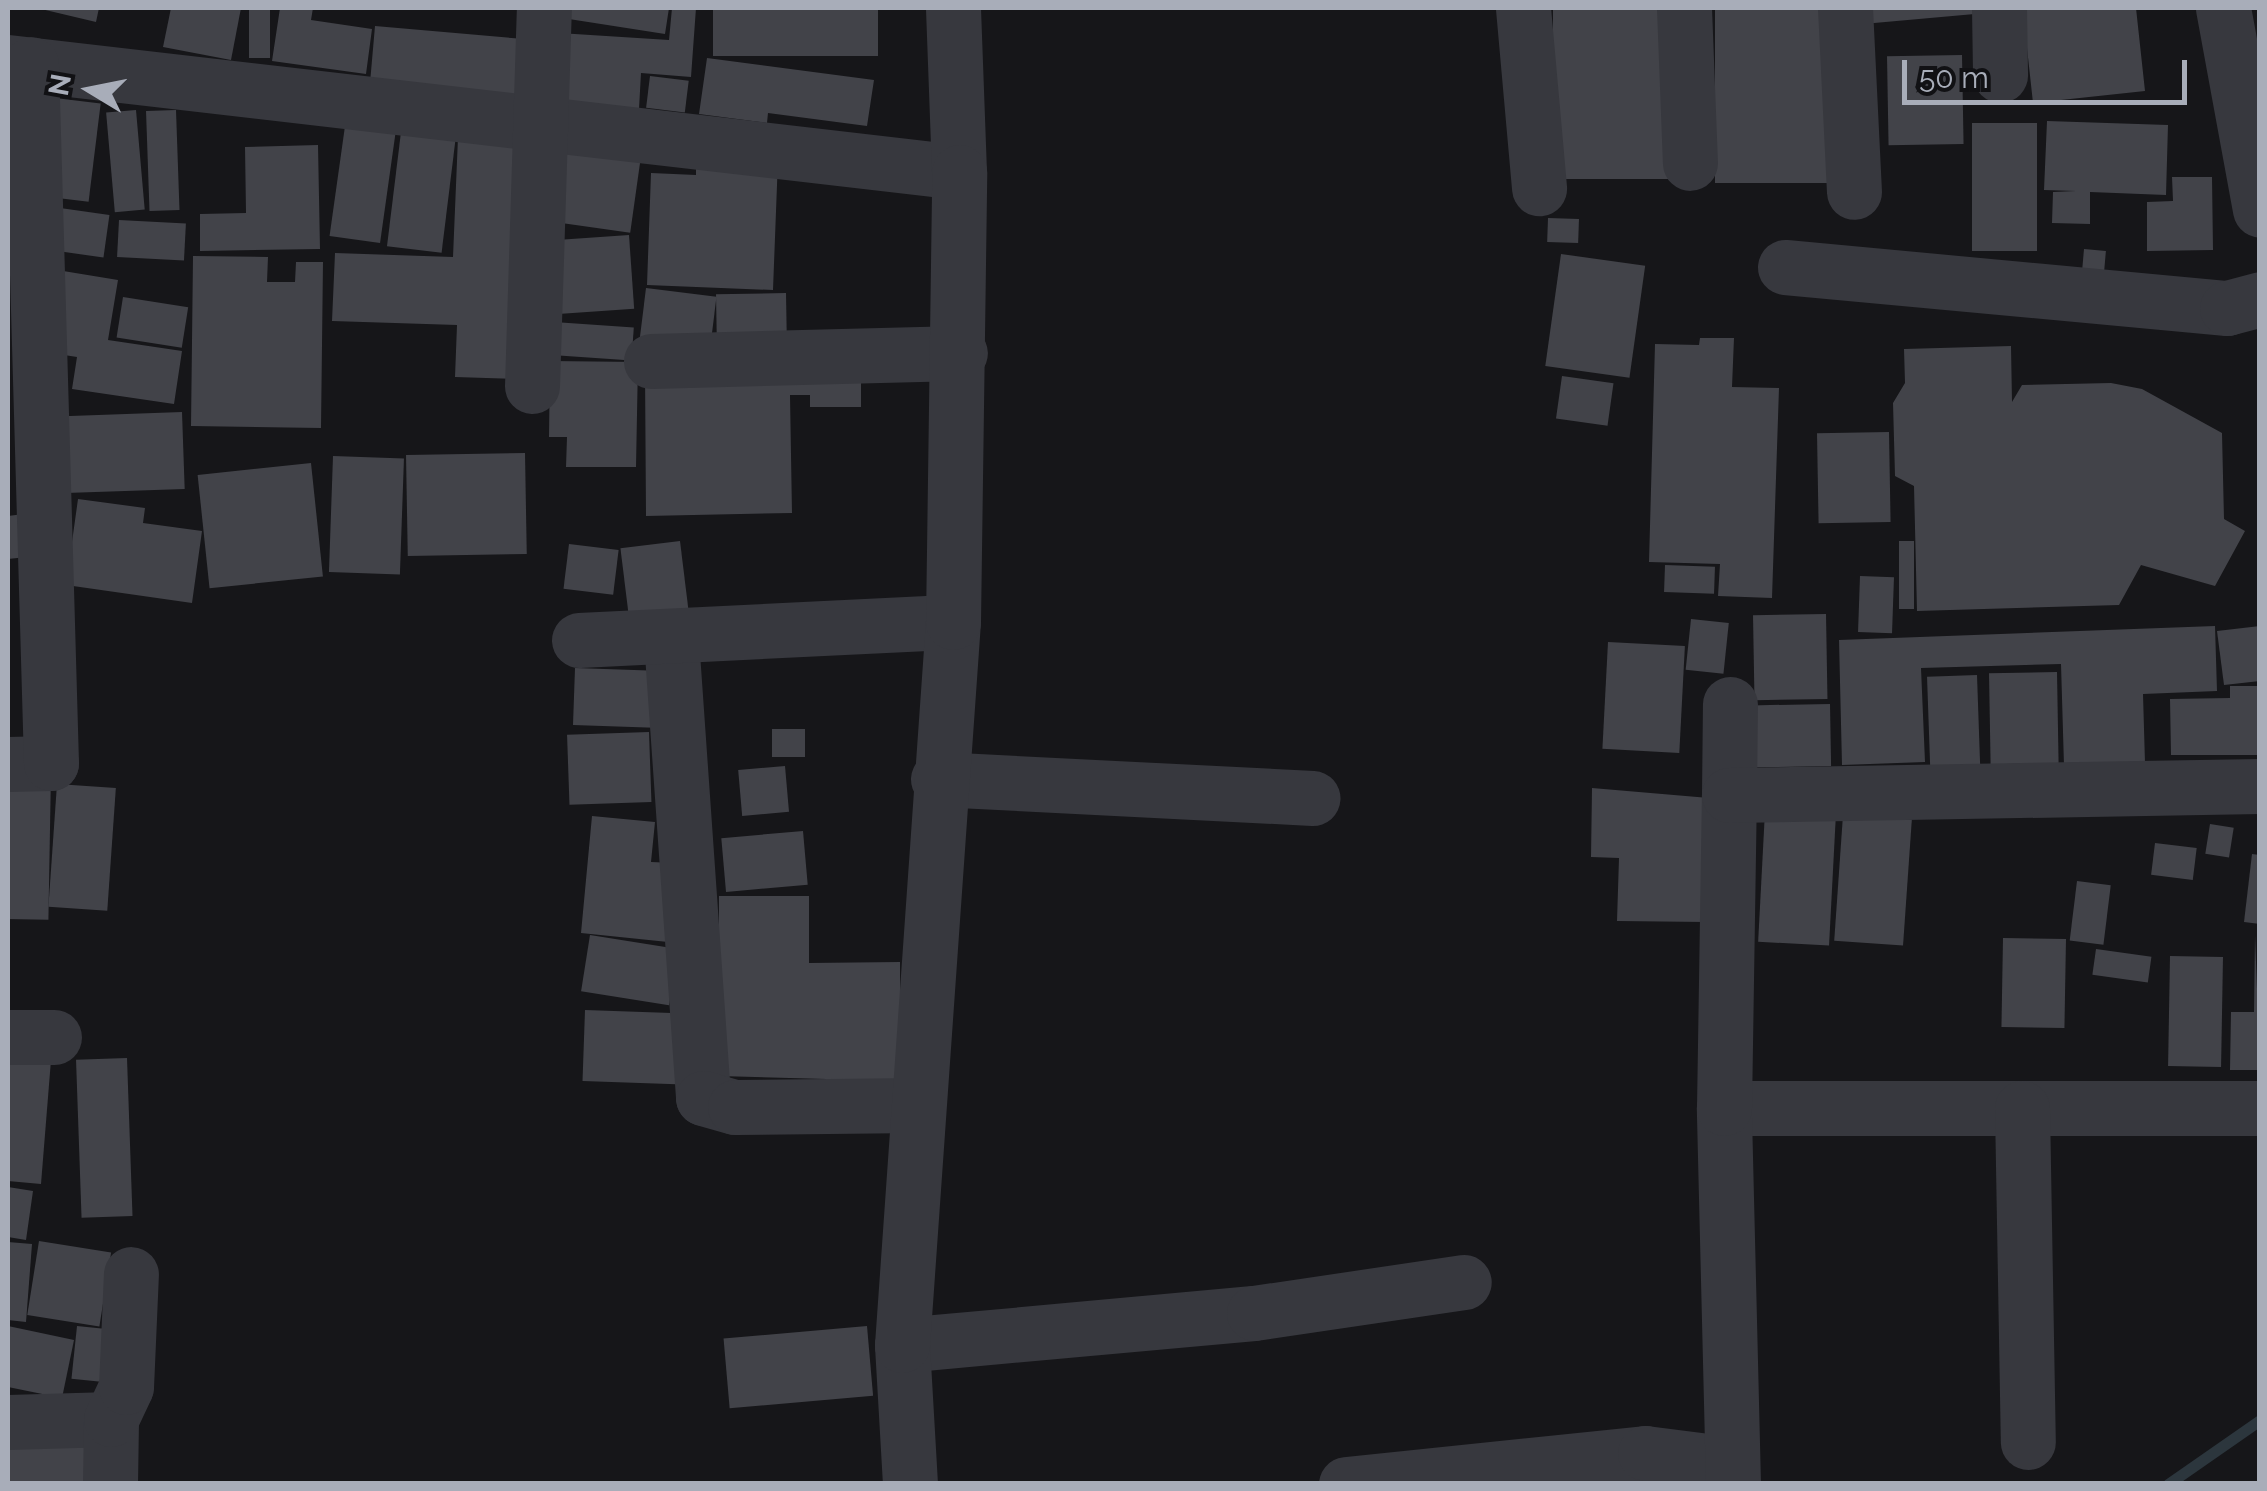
<!DOCTYPE html>
<html>
<head>
<meta charset="utf-8">
<style>
	body { margin:0 }
	#map { position:relative; width:2267px; height:1491px; overflow:hidden; background:#161619; font-family:Raleway,sans-serif }
	div>[style] { position:absolute }
	.stream>* { height:11px; margin:-5.5px; padding:0 5.5px; transform-origin:5.5px; border-radius:5.5px; background:#2c363d }
	.building>* { inset:0; background:#424349; transform-origin:0 0 }
	.minor>* { height:55px; margin:-27.5px; padding:0 27.5px; transform-origin:27.5px; border-radius:27.5px; background:#37383e }
	span { translate:-50% -50%; white-space:nowrap; text-align:center; line-height:1.15; -webkit-text-stroke:8px #111114; paint-order:stroke }
	.frame { position:absolute; inset:0; border:10px solid #a8adb9; pointer-events:none }
	.north { position:absolute; left:40px; top:40px; width:100px; height:100px; -webkit-text-stroke:8px #111114; paint-order:stroke; rotate:280deg; font-size:28px; font-weight:700; line-height:40px; text-align:center; color:#a8adb9 }
	.north::after { content:''; display:block; margin:auto; width:35px; height:45px; background:#a8adb9; clip-path:polygon(50% 0,100% 100%,50% 72%,0 100%) }
	.scale { position:absolute; left:1902px; top:60px; width:285px; height:45px; box-sizing:border-box; border:5px solid #a8adb9; border-top:0; padding-left:12px; font-size:30px; line-height:35px; white-space:nowrap; color:#a8adb9; -webkit-text-stroke:8px #111114; paint-order:stroke }
</style>
</head>
<body>
<div id="map">
	<div class="stream">
		<i style="left:2168px;top:1484px;width:112px;rotate:-34.8deg"></i>
	</div>
	<div class="building">
		<i style="clip-path:polygon(37px 8px,99px 8px,96px 22px)"></i>
		<i style="clip-path:polygon(171px 8px,241px 8px,231px 60px,163px 47px)"></i>
		<i style="left:249px;top:8px;width:21px;height:50px"></i>
		<i style="clip-path:polygon(280px 8px,313px 8px,311px 20px,372px 29px,366px 74px,272px 61px)"></i>
		<i style="clip-path:polygon(557px 8px,669px 8px,665px 34px,556px 17px)"></i>
		<i style="clip-path:polygon(672px 8px,696px 8px,691px 77px,641px 73px,639px 109px,554px 104px,559px 33px,669px 40px)"></i>
		<i style="left:713px;top:8px;width:165px;height:48px"></i>
		<i style="left:1553px;top:8px;width:119px;height:171px"></i>
		<i style="left:1715px;top:8px;width:117px;height:175px"></i>
		<i style="clip-path:polygon(1861px 8px,1985px 8px,1986px 13px,1863px 24px)"></i>
		<i style="clip-path:polygon(2003px 8px,2136px 8px,2145px 91px,2033px 103px,2027px 48px,2008px 51px)"></i>
		<i style="left:375px;top:26px;width:147px;height:59px;rotate:5deg"></i>
		<i style="left:1962px;top:55px;width:89px;height:75px;rotate:89deg"></i>
		<i style="clip-path:polygon(707px 58px,874px 80px,867px 126px,768px 113px,767px 123px,699px 114px)"></i>
		<i style="left:650px;top:76px;width:39px;height:32px;rotate:7deg"></i>
		<i style="left:55px;top:98px;width:46px;height:99px;rotate:7deg"></i>
		<i style="left:136px;top:110px;width:100px;height:30px;rotate:85deg"></i>
		<i style="left:176px;top:110px;width:100px;height:30px;rotate:88deg"></i>
		<i style="clip-path:polygon(2047px 121px,2168px 125px,2166px 195px,2090px 192px,2090px 224px,2052px 223px,2053px 192px,2076px 191px,2044px 190px)"></i>
		<i style="left:2037px;top:123px;width:128px;height:65px;rotate:90deg"></i>
		<i style="left:345px;top:126px;width:51px;height:111px;rotate:8deg"></i>
		<i style="left:401px;top:132px;width:55px;height:115px;rotate:7deg"></i>
		<i style="clip-path:polygon(458px 137px,523px 139px,516px 379px,455px 377px,457px 325px,332px 321px,335px 253px,453px 257px)"></i>
		<i style="left:560px;top:143px;width:82px;height:79px;rotate:8deg"></i>
		<i style="clip-path:polygon(318px 145px,320px 249px,200px 251px,200px 214px,246px 213px,245px 147px)"></i>
		<i style="clip-path:polygon(696px 156px,778px 159px,773px 290px,647px 285px,651px 173px,696px 175px)"></i>
		<i style="clip-path:polygon(2172px 177px,2212px 177px,2213px 250px,2147px 251px,2147px 202px,2173px 201px)"></i>
		<i style="left:53px;top:207px;width:57px;height:43px;rotate:8deg"></i>
		<i style="left:1548px;top:218px;width:31px;height:24px;rotate:2deg"></i>
		<i style="left:119px;top:220px;width:67px;height:37px;rotate:3deg"></i>
		<i style="left:629px;top:235px;width:74px;height:76px;rotate:86deg"></i>
		<i style="left:2084px;top:249px;width:22px;height:22px;rotate:5deg"></i>
		<i style="left:1561px;top:254px;width:85px;height:113px;rotate:8deg"></i>
		<i style="clip-path:polygon(193px 256px,268px 257px,267px 282px,295px 282px,296px 262px,323px 262px,321px 428px,191px 426px)"></i>
		<i style="clip-path:polygon(51px 269px,118px 280px,108px 340px,182px 351px,174px 404px,72px 389px,77px 357px,51px 353px)"></i>
		<i style="left:646px;top:288px;width:71px;height:51px;rotate:7deg"></i>
		<i style="left:786px;top:293px;width:48px;height:70px;rotate:89deg"></i>
		<i style="left:123px;top:297px;width:66px;height:41px;rotate:9deg"></i>
		<i style="left:554px;top:322px;width:80px;height:33px;rotate:4deg"></i>
		<i style="clip-path:polygon(1700px 338px,1734px 338px,1732px 387px,1779px 388px,1772px 598px,1718px 596px,1720px 564px,1649px 562px,1655px 344px,1699px 345px)"></i>
		<i style="clip-path:polygon(2011px 346px,2012px 402px,2022px 385px,2111px 383px,2142px 389px,2222px 433px,2224px 519px,2245px 531px,2215px 586px,2141px 565px,2119px 605px,1917px 611px,1914px 486px,1895px 476px,1893px 403px,1905px 383px,1904px 349px)"></i>
		<i style="clip-path:polygon(550px 361px,638px 362px,636px 467px,566px 467px,567px 437px,549px 437px)"></i>
		<i style="clip-path:polygon(861px 368px,861px 407px,810px 407px,810px 395px,790px 395px,792px 513px,646px 516px,645px 371px)"></i>
		<i style="left:1562px;top:376px;width:52px;height:43px;rotate:8deg"></i>
		<i style="left:182px;top:412px;width:77px;height:119px;rotate:88deg"></i>
		<i style="left:1889px;top:432px;width:90px;height:72px;rotate:89deg"></i>
		<i style="left:525px;top:453px;width:101px;height:119px;rotate:89deg"></i>
		<i style="left:333px;top:456px;width:71px;height:116px;rotate:2deg"></i>
		<i style="left:311px;top:463px;width:114px;height:114px;rotate:84deg"></i>
		<i style="clip-path:polygon(78px 499px,145px 508px,143px 523px,202px 531px,192px 603px,66px 585px)"></i>
		<i style="clip-path:polygon(31px 513px,36px 556px,8px 559px,8px 516px)"></i>
		<i style="left:680px;top:541px;width:70px;height:60px;rotate:83deg"></i>
		<i style="left:1899px;top:541px;width:15px;height:68px"></i>
		<i style="left:569px;top:544px;width:50px;height:45px;rotate:7deg"></i>
		<i style="left:1665px;top:565px;width:50px;height:27px;rotate:2deg"></i>
		<i style="left:1860px;top:576px;width:34px;height:56px;rotate:2deg"></i>
		<i style="left:1826px;top:614px;width:85px;height:73px;rotate:89deg"></i>
		<i style="left:1691px;top:619px;width:38px;height:51px;rotate:6deg"></i>
		<i style="clip-path:polygon(2215px 626px,2217px 691px,2143px 694px,2145px 763px,2064px 766px,2061px 664px,1921px 668px,1925px 762px,1842px 765px,1839px 640px)"></i>
		<i style="clip-path:polygon(2260px 626px,2260px 681px,2224px 685px,2217px 631px)"></i>
		<i style="left:1608px;top:642px;width:77px;height:107px;rotate:3deg"></i>
		<i style="left:575px;top:668px;width:81px;height:57px;rotate:2deg"></i>
		<i style="left:2057px;top:672px;width:91px;height:68px;rotate:89deg"></i>
		<i style="left:1977px;top:675px;width:94px;height:50px;rotate:88deg"></i>
		<i style="clip-path:polygon(2230px 686px,2260px 686px,2260px 755px,2171px 755px,2170px 699px,2230px 698px)"></i>
		<i style="left:1830px;top:704px;width:62px;height:79px;rotate:89deg"></i>
		<i style="left:805px;top:729px;width:28px;height:33px;rotate:90deg"></i>
		<i style="left:649px;top:732px;width:70px;height:82px;rotate:88deg"></i>
		<i style="left:785px;top:766px;width:46px;height:47px;rotate:85deg"></i>
		<i style="left:8px;top:771px;width:43px;height:148px;rotate:1deg"></i>
		<i style="left:57px;top:784px;width:59px;height:123px;rotate:4deg"></i>
		<i style="clip-path:polygon(1592px 788px,1709px 798px,1706px 922px,1617px 921px,1619px 858px,1591px 857px)"></i>
		<i style="left:1765px;top:811px;width:71px;height:131px;rotate:3deg"></i>
		<i style="left:1843px;top:815px;width:69px;height:126px;rotate:4deg"></i>
		<i style="clip-path:polygon(592px 816px,655px 822px,651px 862px,675px 863px,668px 942px,581px 933px)"></i>
		<i style="left:2210px;top:824px;width:24px;height:30px;rotate:9deg"></i>
		<i style="left:803px;top:831px;width:54px;height:82px;rotate:85deg"></i>
		<i style="left:2155px;top:843px;width:42px;height:32px;rotate:7deg"></i>
		<i style="clip-path:polygon(2252px 854px,2260px 855px,2260px 924px,2244px 922px)"></i>
		<i style="left:2077px;top:881px;width:34px;height:60px;rotate:7deg"></i>
		<i style="clip-path:polygon(719px 896px,809px 896px,809px 963px,900px 962px,900px 1081px,719px 1076px)"></i>
		<i style="left:590px;top:935px;width:89px;height:57px;rotate:9deg"></i>
		<i style="clip-path:polygon(2255px 935px,2260px 1070px,2230px 1070px,2231px 1012px,2254px 1012px)"></i>
		<i style="left:2003px;top:938px;width:63px;height:89px;rotate:1deg"></i>
		<i style="left:2096px;top:949px;width:56px;height:26px;rotate:8deg"></i>
		<i style="left:2170px;top:956px;width:53px;height:110px;rotate:1deg"></i>
		<i style="left:585px;top:1010px;width:101px;height:71px;rotate:2deg"></i>
		<i style="clip-path:polygon(8px 1057px,51px 1060px,41px 1184px,8px 1181px)"></i>
		<i style="left:127px;top:1058px;width:158px;height:51px;rotate:88deg"></i>
		<i style="clip-path:polygon(8px 1187px,33px 1191px,26px 1240px,8px 1237px)"></i>
		<i style="left:39px;top:1241px;width:73px;height:75px;rotate:9deg"></i>
		<i style="clip-path:polygon(8px 1242px,32px 1244px,26px 1322px,8px 1320px)"></i>
		<i style="clip-path:polygon(8px 1326px,74px 1340px,62px 1398px,8px 1387px)"></i>
		<i style="left:77px;top:1326px;width:37px;height:53px;rotate:6deg"></i>
		<i style="left:867px;top:1326px;width:70px;height:144px;rotate:85deg"></i>
		<i style="left:8px;top:1429px;width:84px;height:55px;rotate:3deg"></i>
	</div>
	<div class="minor">
		<i style="left:1523px;top:8px;width:181px;rotate:84.9deg"></i>
		<i style="left:1684px;top:8px;width:155px;rotate:87.8deg"></i>
		<i style="left:1845px;top:8px;width:184px;rotate:87.2deg"></i>
		<i style="left:1999px;top:8px;width:67px;rotate:89.1deg"></i>
		<i style="left:2223px;top:8px;width:205px;rotate:79.6deg"></i>
		<i style="left:8px;top:62px;width:957px;rotate:6.6deg"></i>
		<i style="left:959px;top:172px;width:164px;rotate:-92.1deg"></i>
		<i style="left:1785px;top:267px;width:444px;rotate:5.3deg"></i>
		<i style="left:2227px;top:308px;width:34px;rotate:-15deg"></i>
		<i style="left:651px;top:361px;width:309px;rotate:-1.5deg"></i>
		<i style="left:532px;top:386px;width:378px;rotate:-88.2deg"></i>
		<i style="left:671px;top:639px;width:460px;rotate:86deg"></i>
		<i style="left:703px;top:1098px;width:33px;rotate:16deg"></i>
		<i style="left:735px;top:1107px;width:183px;rotate:-0.6deg"></i>
		<i style="left:579px;top:640px;width:374px;rotate:-2.8deg"></i>
		<i style="left:8px;top:764px;width:43px;rotate:-1.3deg"></i>
		<i style="left:51px;top:763px;width:699px;rotate:-91.64deg"></i>
		<i style="left:938px;top:779px;width:375px;rotate:2.9deg"></i>
		<i style="left:1729px;top:795px;width:91px;rotate:-89.4deg"></i>
		<i style="left:8px;top:1037px;width:46px"></i>
		<i style="left:1724px;top:1108px;width:536px"></i>
		<i style="left:2022px;top:1108px;width:334px;rotate:89deg"></i>
		<i style="left:902px;top:1345px;width:353px;rotate:-5.2deg"></i>
		<i style="left:1254px;top:1313px;width:212px;rotate:-8.4deg"></i>
		<i style="left:8px;top:1422px;width:103px;rotate:-1.7deg"></i>
		<i style="left:110px;top:1484px;width:65px;rotate:-89.1deg"></i>
		<i style="left:111px;top:1419px;width:35px;rotate:-65deg"></i>
		<i style="left:126px;top:1387px;width:113px;rotate:-87.5deg"></i>
		<i style="left:910px;top:1484px;width:139px;rotate:-93.3deg"></i>
		<i style="left:902px;top:1345px;width:725px;rotate:-85.97deg"></i>
		<i style="left:953px;top:622px;width:450px;rotate:-89.2deg"></i>
		<i style="left:1346px;top:1484px;width:301px;rotate:-5.9deg"></i>
		<i style="left:1645px;top:1453px;width:87px;rotate:7.3deg"></i>
		<i style="left:1733px;top:1484px;width:376px;rotate:-91.4deg"></i>
		<i style="left:1724px;top:1108px;width:313px;rotate:-89.1deg"></i>
		<i style="left:1729px;top:795px;width:531px;rotate:-0.97deg"></i>
	</div>
	<div class="frame"></div>
	<div class="north">N</div>
	<div class="scale">50 m</div>
</div>
</body>
</html>
